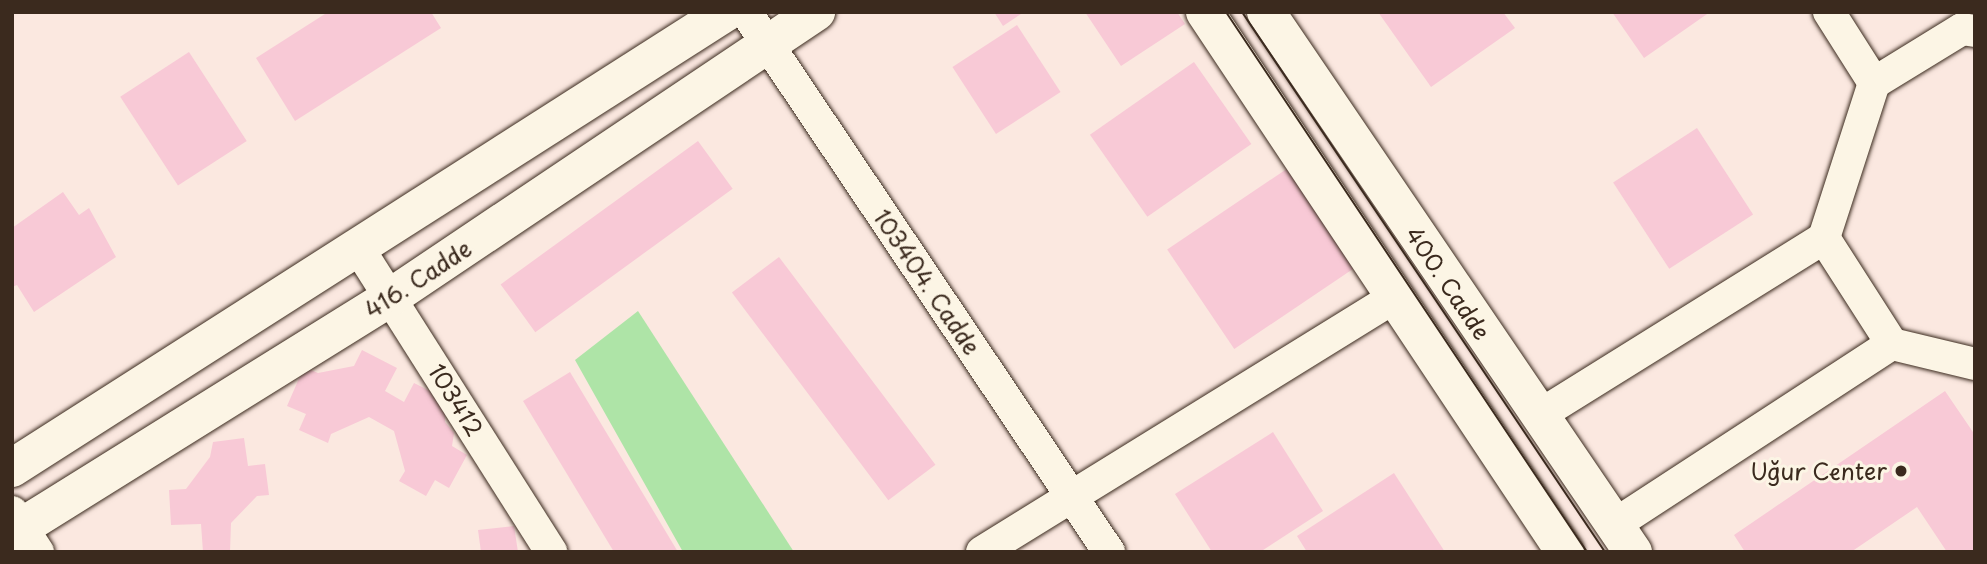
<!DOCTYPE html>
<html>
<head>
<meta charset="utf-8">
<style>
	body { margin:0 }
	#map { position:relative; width:1987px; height:564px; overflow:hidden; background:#fbe8e0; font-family:"Playpen Sans",sans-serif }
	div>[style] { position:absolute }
	.green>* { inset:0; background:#aee4a7 }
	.building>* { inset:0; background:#f8c9d6; transform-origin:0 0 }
	.roads { filter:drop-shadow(0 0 2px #3b2a1e) drop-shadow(0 0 2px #3b2a1e) }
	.minor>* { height:32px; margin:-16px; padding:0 16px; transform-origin:16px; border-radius:16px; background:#fcf5e5 }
	.tertiary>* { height:38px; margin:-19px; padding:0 19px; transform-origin:19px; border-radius:19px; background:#fcf5e5 }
	.secondary>* { height:38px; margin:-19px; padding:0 19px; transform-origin:19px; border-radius:19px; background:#fcf5e5 }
	.tram>* { height:2px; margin:-1px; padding:0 1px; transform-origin:1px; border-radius:1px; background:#3b2a1e }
	.dots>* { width:19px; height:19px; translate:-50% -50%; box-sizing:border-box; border:4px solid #fcf5e5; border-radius:50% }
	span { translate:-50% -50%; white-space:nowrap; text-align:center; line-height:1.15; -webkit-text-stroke:6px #fcf5e5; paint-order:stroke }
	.street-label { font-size:23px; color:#3b2a1e }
	.poi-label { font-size:23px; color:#3b2a1e }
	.right { translate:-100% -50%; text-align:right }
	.frame { position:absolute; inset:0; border:14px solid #3b2a1e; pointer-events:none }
</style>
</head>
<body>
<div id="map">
	<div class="green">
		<i style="clip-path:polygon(638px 311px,794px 552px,683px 552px,575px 360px)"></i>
	</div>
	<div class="building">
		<i style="clip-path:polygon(328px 12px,431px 12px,441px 28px,295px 121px,256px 58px)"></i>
		<i style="clip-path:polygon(994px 12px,1024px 12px,1003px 26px)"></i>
		<i style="clip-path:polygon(1085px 12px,1177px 12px,1185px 24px,1121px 66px)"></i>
		<i style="clip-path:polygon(1378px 12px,1503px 12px,1515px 28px,1431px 87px)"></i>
		<i style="clip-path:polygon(1612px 12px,1710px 12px,1644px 58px)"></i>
		<i style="left:1017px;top:25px;width:80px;height:77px;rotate:57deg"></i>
		<i style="left:189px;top:52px;width:106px;height:82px;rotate:57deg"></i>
		<i style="left:1194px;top:62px;width:100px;height:127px;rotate:55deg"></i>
		<i style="left:1697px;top:128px;width:103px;height:100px;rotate:57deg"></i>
		<i style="left:698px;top:141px;width:59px;height:244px;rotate:54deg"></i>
		<i style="left:1294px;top:164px;width:120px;height:153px;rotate:56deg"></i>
		<i style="clip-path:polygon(63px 192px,79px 215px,89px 208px,116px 257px,34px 312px,17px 285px,12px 287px,12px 228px)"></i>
		<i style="left:779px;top:257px;width:260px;height:59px;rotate:53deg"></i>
		<i style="clip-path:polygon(362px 350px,397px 368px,385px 391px,404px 402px,414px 383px,446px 399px,445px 422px,454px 433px,452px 446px,467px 455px,449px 488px,435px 480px,426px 496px,399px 481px,405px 471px,394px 431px,369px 417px,331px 434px,328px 443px,299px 430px,306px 414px,287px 406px,304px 367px,318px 373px,354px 366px)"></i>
		<i style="clip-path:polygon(570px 372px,678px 552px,614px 552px,523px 401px)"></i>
		<i style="clip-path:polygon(1945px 391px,1975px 435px,1975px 552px,1947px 552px,1917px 507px,1851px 552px,1745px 552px,1734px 535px)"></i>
		<i style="clip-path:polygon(1273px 432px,1323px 511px,1260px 552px,1212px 552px,1175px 494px)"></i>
		<i style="clip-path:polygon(244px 438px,248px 466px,265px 464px,269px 495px,257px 496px,231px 523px,230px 552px,203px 552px,201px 524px,171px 525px,169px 490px,186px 489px,210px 457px,213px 442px)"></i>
		<i style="clip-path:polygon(1394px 473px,1445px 552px,1307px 552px,1297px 536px)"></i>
		<i style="clip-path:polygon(514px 526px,518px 552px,481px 552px,478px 530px)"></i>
	</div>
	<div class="roads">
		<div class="minor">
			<i style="left:746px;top:12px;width:651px;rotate:56.09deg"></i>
			<i style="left:1829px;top:12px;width:84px;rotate:57.6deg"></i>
			<i style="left:1975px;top:31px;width:13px;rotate:-171deg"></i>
			<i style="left:1962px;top:29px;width:103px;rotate:148.5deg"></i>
			<i style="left:1874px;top:83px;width:163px;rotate:107.9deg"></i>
			<i style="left:1824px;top:238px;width:126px;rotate:57.3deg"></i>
			<i style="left:1892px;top:344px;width:85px;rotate:13.5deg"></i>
			<i style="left:359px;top:249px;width:359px;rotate:57.6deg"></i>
			<i style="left:1538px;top:416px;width:337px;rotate:-31.9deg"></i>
			<i style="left:12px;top:512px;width:48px;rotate:57deg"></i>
			<i style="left:1614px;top:525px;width:332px;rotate:-33.1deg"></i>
			<i style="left:982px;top:552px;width:485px;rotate:-31.7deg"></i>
		</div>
		<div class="tertiary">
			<i style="left:12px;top:468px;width:847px;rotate:-32.56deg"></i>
			<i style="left:12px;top:533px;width:446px;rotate:-31.9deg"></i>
			<i style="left:391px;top:297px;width:512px;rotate:-33.85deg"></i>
		</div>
		<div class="secondary">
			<i style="left:1205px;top:12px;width:649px;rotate:56.31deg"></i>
			<i style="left:1266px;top:12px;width:653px;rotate:55.8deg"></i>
		</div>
	</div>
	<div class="tram">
		<i style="left:1226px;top:12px;width:650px;rotate:56.24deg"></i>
		<i style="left:1242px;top:12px;width:651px;rotate:56.09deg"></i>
	</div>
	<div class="dots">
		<i style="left:1901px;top:471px;background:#3b2a1e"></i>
	</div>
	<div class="street-label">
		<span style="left:418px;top:279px;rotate:-33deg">416. Cadde</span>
		<span style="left:927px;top:282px;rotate:56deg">103404. Cadde</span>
		<span style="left:1448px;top:283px;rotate:56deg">400. Cadde</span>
		<span style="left:456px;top:400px;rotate:58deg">103412</span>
	</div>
	<div class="poi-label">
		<span class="right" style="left:1887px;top:471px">Uğur Center</span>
	</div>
	<div class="frame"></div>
</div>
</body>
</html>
